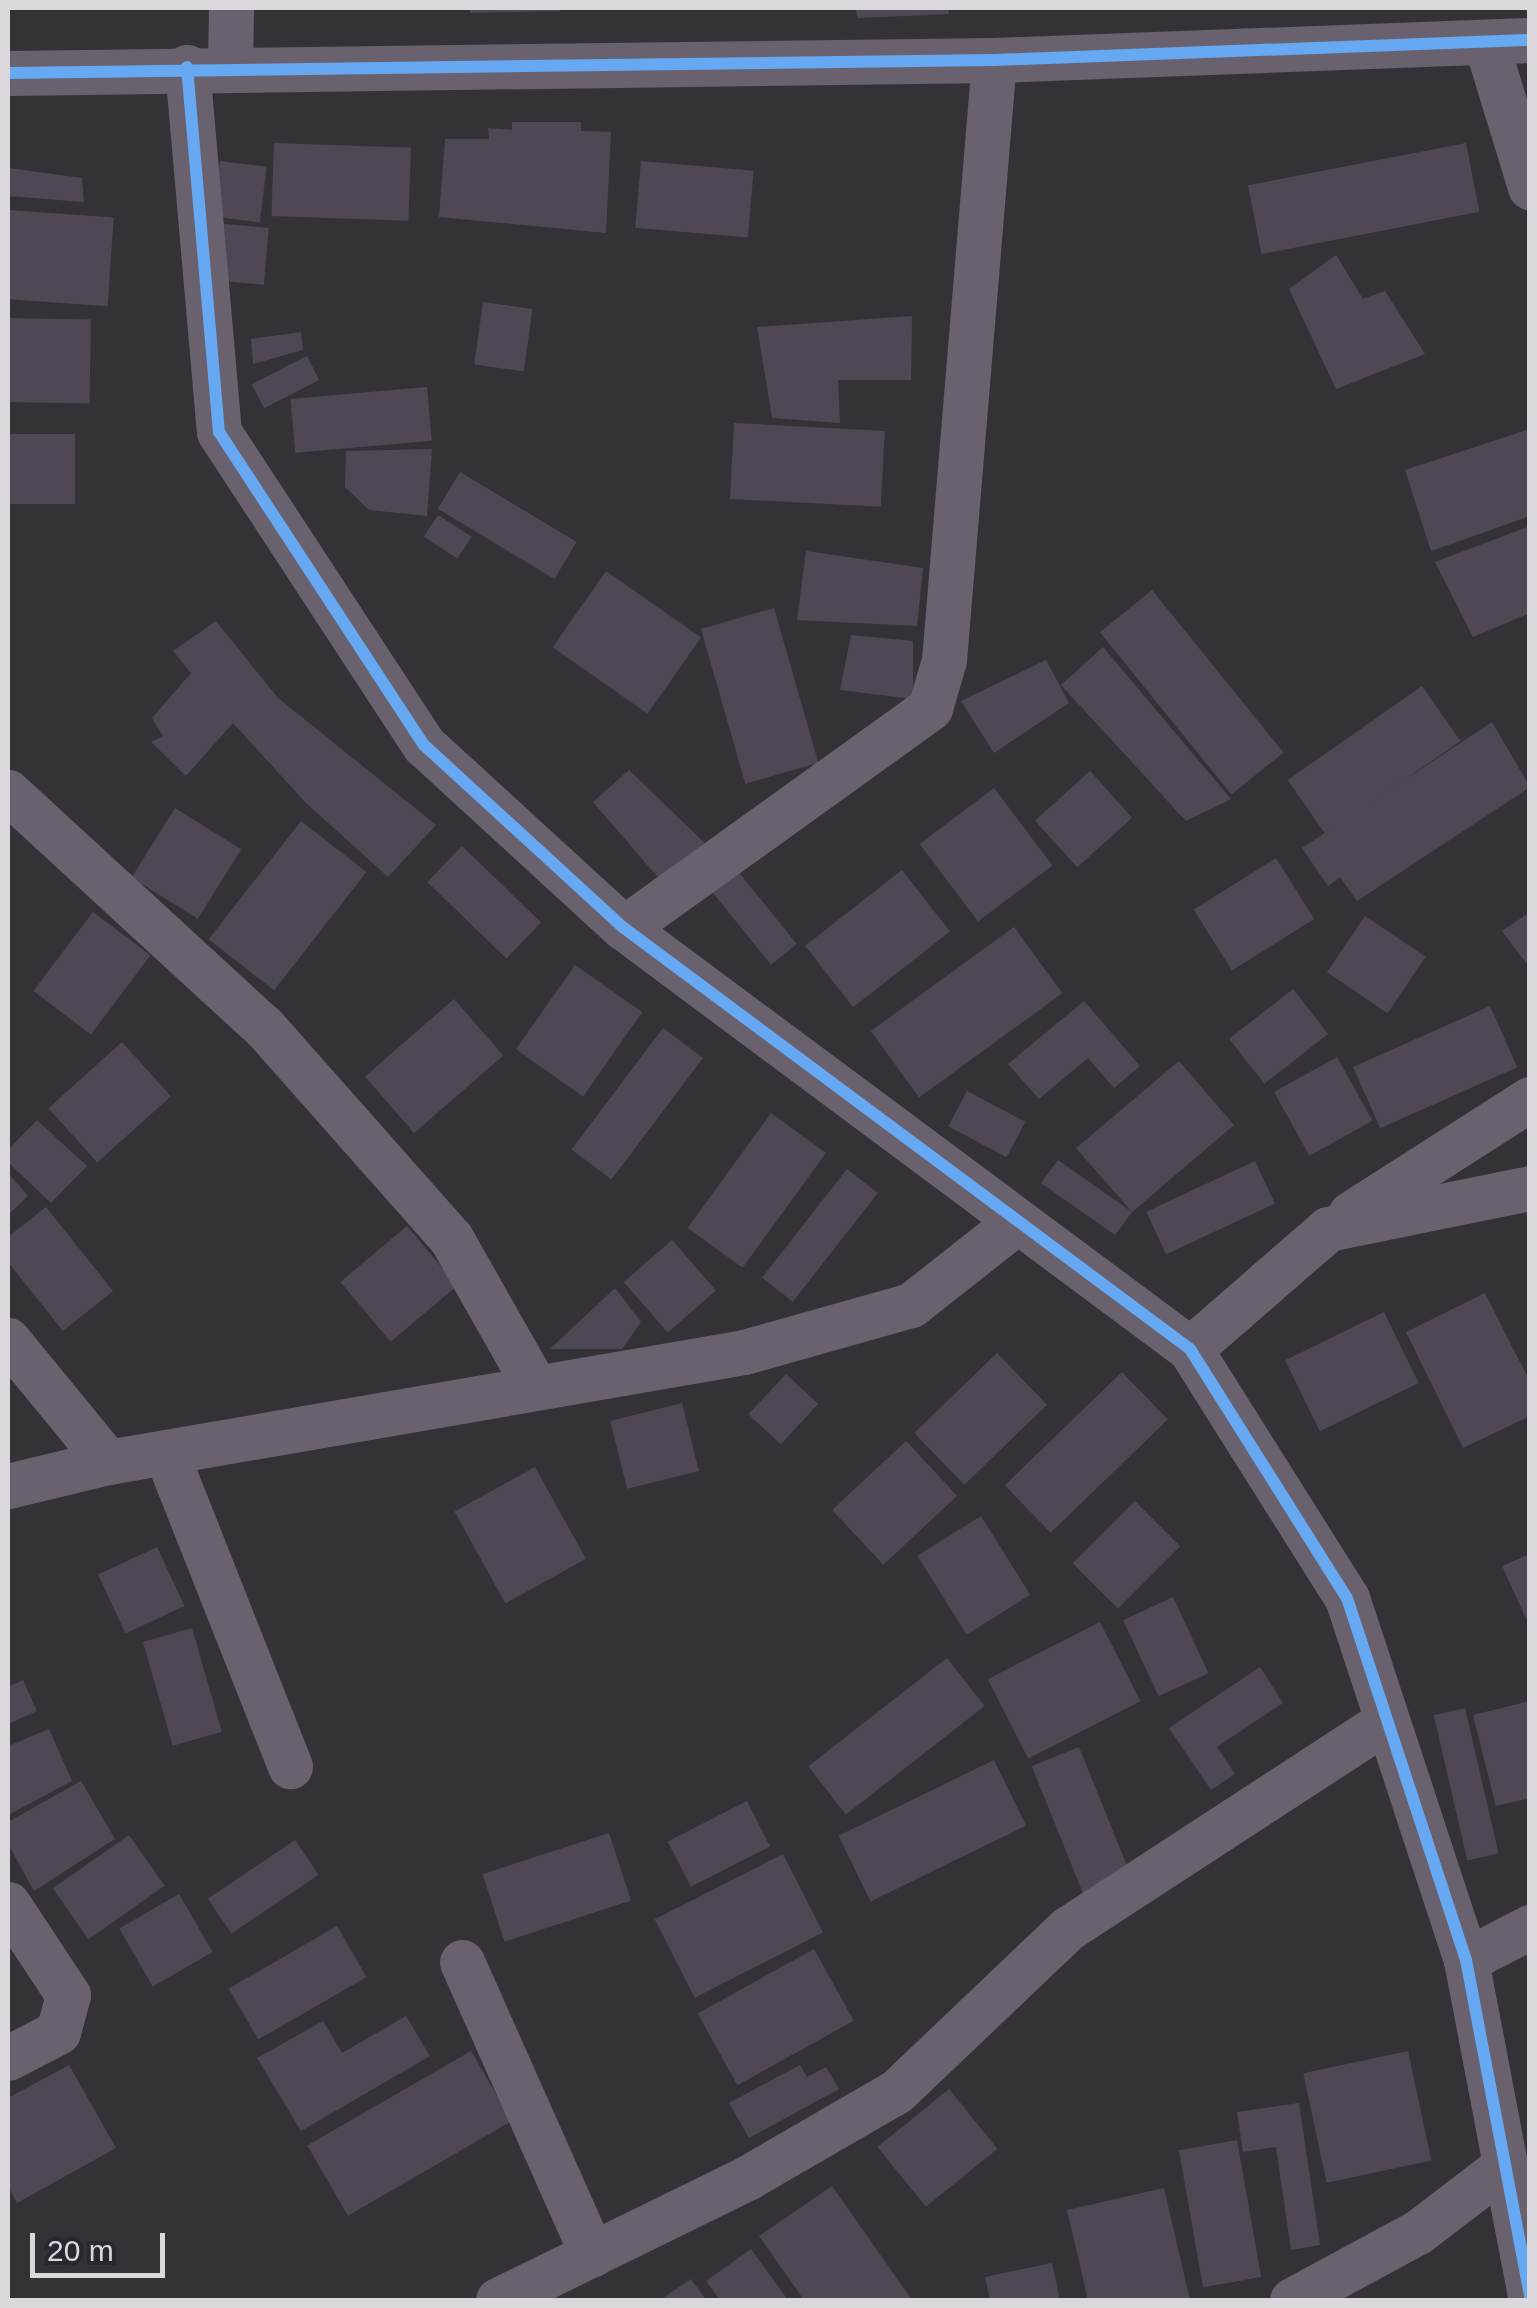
<!DOCTYPE html>
<html>
<head>
<meta charset="utf-8">
<style>
	body { margin:0 }
	#map { position:relative; width:1537px; height:2308px; overflow:hidden; background:#353237; font-family:Arial,sans-serif }
	div>[style] { position:absolute }
	.building>* { inset:0; background:#504755; transform-origin:0 0 }
	.minor>* { height:45px; margin:-22.5px; padding:0 22.5px; transform-origin:22.5px; border-radius:22.5px; background:#6a616e }
	.cycleway>* { height:12px; margin:-6px; padding:0 6px; transform-origin:6px; border-radius:6px; background:#66a8f1 }
	span { translate:-50% -50%; white-space:nowrap; text-align:center; line-height:1.15; -webkit-text-stroke:8px #2c2630; paint-order:stroke }
	.frame { position:absolute; inset:0; border:10px solid #dbd7dd; pointer-events:none }
	.scale { position:absolute; left:30px; top:2233px; width:135px; height:45px; box-sizing:border-box; border:5px solid #dbd7dd; border-top:0; padding-left:12px; font-size:30px; line-height:35px; white-space:nowrap; color:#dbd7dd; -webkit-text-stroke:8px #2c2630; paint-order:stroke }
</style>
</head>
<body>
<div id="map">
	<div class="building">
		<i style="clip-path:polygon(470px 8px,560px 8px,560px 11px,470px 13px)"></i>
		<i style="clip-path:polygon(856px 8px,948px 8px,949px 14px,857px 18px)"></i>
		<i style="clip-path:polygon(512px 122px,581px 122px,581px 131px,611px 132px,606px 233px,439px 217px,445px 139px,489px 139px,488px 128px,512px 130px)"></i>
		<i style="left:274px;top:143px;width:137px;height:73px;rotate:2deg"></i>
		<i style="left:1466px;top:143px;width:70px;height:222px;rotate:79deg"></i>
		<i style="left:220px;top:161px;width:47px;height:56px;rotate:7deg"></i>
		<i style="left:641px;top:161px;width:113px;height:67px;rotate:5deg"></i>
		<i style="clip-path:polygon(8px 168px,82px 178px,84px 202px,8px 196px)"></i>
		<i style="left:8px;top:210px;width:106px;height:89px;rotate:4deg"></i>
		<i style="left:213px;top:223px;width:56px;height:57px;rotate:5deg"></i>
		<i style="clip-path:polygon(1336px 255px,1363px 299px,1385px 291px,1425px 354px,1336px 389px,1289px 289px)"></i>
		<i style="left:483px;top:302px;width:50px;height:63px;rotate:8deg"></i>
		<i style="clip-path:polygon(912px 316px,911px 380px,838px 380px,840px 423px,772px 418px,757px 327px)"></i>
		<i style="left:8px;top:318px;width:83px;height:84px;rotate:1deg"></i>
		<i style="clip-path:polygon(301px 332px,303px 350px,253px 364px,251px 339px)"></i>
		<i style="left:307px;top:356px;width:27px;height:62px;rotate:63deg"></i>
		<i style="left:427px;top:387px;width:54px;height:137px;rotate:85deg"></i>
		<i style="left:734px;top:423px;width:151px;height:76px;rotate:3deg"></i>
		<i style="clip-path:polygon(1530px 429px,1530px 516px,1431px 551px,1405px 470px)"></i>
		<i style="left:8px;top:434px;width:67px;height:70px"></i>
		<i style="clip-path:polygon(432px 449px,427px 516px,369px 510px,345px 487px,346px 451px)"></i>
		<i style="left:460px;top:472px;width:136px;height:43px;rotate:31deg"></i>
		<i style="left:438px;top:515px;width:40px;height:26px;rotate:33deg"></i>
		<i style="clip-path:polygon(1530px 526px,1530px 613px,1473px 637px,1435px 562px)"></i>
		<i style="clip-path:polygon(806px 551px,923px 568px,917px 626px,797px 620px)"></i>
		<i style="left:606px;top:571px;width:116px;height:93px;rotate:35deg"></i>
		<i style="left:1152px;top:590px;width:209px;height:67px;rotate:51deg"></i>
		<i style="left:774px;top:608px;width:161px;height:76px;rotate:74deg"></i>
		<i style="clip-path:polygon(216px 621px,278px 698px,436px 825px,388px 877px,305px 802px,233px 723px,186px 776px,151px 742px,163px 736px,152px 718px,191px 673px,173px 651px)"></i>
		<i style="clip-path:polygon(851px 635px,913px 641px,913px 699px,840px 690px)"></i>
		<i style="clip-path:polygon(1103px 647px,1231px 799px,1186px 821px,1061px 685px)"></i>
		<i style="clip-path:polygon(1046px 660px,1069px 703px,994px 753px,961px 701px)"></i>
		<i style="left:1422px;top:686px;width:67px;height:164px;rotate:55deg"></i>
		<i style="clip-path:polygon(1492px 722px,1530px 787px,1357px 901px,1340px 877px,1328px 886px,1302px 848px)"></i>
		<i style="clip-path:polygon(629px 770px,712px 850px,668px 889px,593px 802px)"></i>
		<i style="left:1090px;top:771px;width:63px;height:74px;rotate:48deg"></i>
		<i style="left:994px;top:788px;width:97px;height:93px;rotate:53deg"></i>
		<i style="left:175px;top:808px;width:78px;height:82px;rotate:32deg"></i>
		<i style="left:301px;top:821px;width:83px;height:150px;rotate:38deg"></i>
		<i style="left:462px;top:846px;width:110px;height:50px;rotate:44deg"></i>
		<i style="left:1276px;top:858px;width:72px;height:97px;rotate:58deg"></i>
		<i style="left:732px;top:864px;width:103px;height:33px;rotate:51deg"></i>
		<i style="left:902px;top:870px;width:78px;height:123px;rotate:52deg"></i>
		<i style="left:93px;top:912px;width:72px;height:99px;rotate:37deg"></i>
		<i style="clip-path:polygon(1530px 912px,1530px 968px,1502px 931px)"></i>
		<i style="left:1365px;top:916px;width:73px;height:68px;rotate:34deg"></i>
		<i style="left:1014px;top:927px;width:82px;height:177px;rotate:54deg"></i>
		<i style="left:575px;top:965px;width:82px;height:103px;rotate:35deg"></i>
		<i style="left:1293px;top:989px;width:57px;height:81px;rotate:52deg"></i>
		<i style="left:454px;top:999px;width:75px;height:118px;rotate:49deg"></i>
		<i style="clip-path:polygon(1084px 1001px,1140px 1066px,1114px 1088px,1088px 1058px,1039px 1099px,1008px 1064px)"></i>
		<i style="left:1490px;top:1006px;width:67px;height:150px;rotate:66deg"></i>
		<i style="left:663px;top:1028px;width:50px;height:152px;rotate:37deg"></i>
		<i style="left:122px;top:1042px;width:73px;height:99px;rotate:48deg"></i>
		<i style="left:1337px;top:1057px;width:73px;height:72px;rotate:61deg"></i>
		<i style="clip-path:polygon(1179px 1061px,1234px 1125px,1132px 1212px,1115px 1235px,1041px 1183px,1058px 1160px,1132px 1212px,1076px 1148px)"></i>
		<i style="left:967px;top:1091px;width:66px;height:40px;rotate:28deg"></i>
		<i style="left:771px;top:1113px;width:68px;height:142px;rotate:36deg"></i>
		<i style="clip-path:polygon(37px 1120px,87px 1166px,51px 1203px,8px 1162px,8px 1150px)"></i>
		<i style="left:1255px;top:1161px;width:47px;height:120px;rotate:65deg"></i>
		<i style="left:847px;top:1169px;width:39px;height:138px;rotate:38deg"></i>
		<i style="clip-path:polygon(8px 1173px,28px 1196px,8px 1215px)"></i>
		<i style="clip-path:polygon(46px 1207px,113px 1291px,63px 1331px,8px 1262px,8px 1237px)"></i>
		<i style="left:407px;top:1226px;width:78px;height:87px;rotate:50deg"></i>
		<i style="left:672px;top:1240px;width:67px;height:64px;rotate:49deg"></i>
		<i style="clip-path:polygon(615px 1288px,641px 1322px,622px 1349px,550px 1349px)"></i>
		<i style="clip-path:polygon(1485px 1293px,1530px 1382px,1530px 1416px,1463px 1448px,1406px 1332px)"></i>
		<i style="left:1384px;top:1312px;width:79px;height:110px;rotate:64deg"></i>
		<i style="left:997px;top:1353px;width:72px;height:115px;rotate:46deg"></i>
		<i style="left:1122px;top:1372px;width:66px;height:163px;rotate:46deg"></i>
		<i style="left:786px;top:1374px;width:44px;height:55px;rotate:43deg"></i>
		<i style="left:682px;top:1403px;width:70px;height:74px;rotate:76deg"></i>
		<i style="left:906px;top:1441px;width:75px;height:101px;rotate:47deg"></i>
		<i style="left:535px;top:1467px;width:105px;height:92px;rotate:61deg"></i>
		<i style="left:1135px;top:1501px;width:64px;height:88px;rotate:45deg"></i>
		<i style="left:981px;top:1516px;width:93px;height:75px;rotate:58deg"></i>
		<i style="left:157px;top:1547px;width:65px;height:65px;rotate:65deg"></i>
		<i style="clip-path:polygon(1530px 1554px,1530px 1627px,1502px 1566px)"></i>
		<i style="left:1173px;top:1597px;width:84px;height:55px;rotate:65deg"></i>
		<i style="left:1100px;top:1622px;width:89px;height:126px;rotate:63deg"></i>
		<i style="left:192px;top:1628px;width:108px;height:51px;rotate:74deg"></i>
		<i style="left:947px;top:1658px;width:61px;height:176px;rotate:52deg"></i>
		<i style="clip-path:polygon(1260px 1667px,1283px 1703px,1217px 1747px,1235px 1774px,1211px 1790px,1169px 1728px)"></i>
		<i style="clip-path:polygon(23px 1680px,37px 1711px,8px 1724px,8px 1687px)"></i>
		<i style="clip-path:polygon(1530px 1701px,1530px 1798px,1496px 1806px,1473px 1715px)"></i>
		<i style="left:1465px;top:1708px;width:149px;height:32px;rotate:77deg"></i>
		<i style="clip-path:polygon(49px 1729px,72px 1781px,8px 1815px,8px 1746px)"></i>
		<i style="left:1079px;top:1747px;width:137px;height:51px;rotate:68deg"></i>
		<i style="left:994px;top:1760px;width:73px;height:173px;rotate:64deg"></i>
		<i style="clip-path:polygon(81px 1781px,115px 1839px,34px 1891px,8px 1844px,8px 1822px)"></i>
		<i style="left:747px;top:1801px;width:51px;height:89px;rotate:63deg"></i>
		<i style="left:609px;top:1833px;width:71px;height:133px;rotate:72deg"></i>
		<i style="left:129px;top:1835px;width:62px;height:93px;rotate:55deg"></i>
		<i style="left:295px;top:1840px;width:42px;height:105px;rotate:56deg"></i>
		<i style="left:783px;top:1854px;width:88px;height:144px;rotate:63deg"></i>
		<i style="left:179px;top:1894px;width:67px;height:69px;rotate:60deg"></i>
		<i style="left:337px;top:1926px;width:59px;height:125px;rotate:60deg"></i>
		<i style="left:814px;top:1949px;width:82px;height:133px;rotate:61deg"></i>
		<i style="clip-path:polygon(406px 2016px,430px 2056px,301px 2131px,257px 2058px,323px 2021px,342px 2053px)"></i>
		<i style="left:471px;top:2051px;width:81px;height:189px;rotate:60deg"></i>
		<i style="left:1408px;top:2051px;width:112px;height:107px;rotate:78deg"></i>
		<i style="clip-path:polygon(69px 2065px,116px 2148px,17px 2203px,8px 2186px,8px 2098px)"></i>
		<i style="clip-path:polygon(800px 2065px,807px 2077px,826px 2067px,839px 2089px,749px 2138px,729px 2103px)"></i>
		<i style="left:949px;top:2089px;width:77px;height:92px;rotate:51deg"></i>
		<i style="clip-path:polygon(1299px 2103px,1320px 2245px,1291px 2250px,1276px 2147px,1243px 2152px,1237px 2112px)"></i>
		<i style="left:1237px;top:2140px;width:139px;height:59px;rotate:80deg"></i>
		<i style="clip-path:polygon(832px 2186px,912px 2300px,804px 2300px,759px 2236px)"></i>
		<i style="clip-path:polygon(1164px 2188px,1190px 2300px,1088px 2300px,1067px 2210px)"></i>
		<i style="clip-path:polygon(751px 2249px,788px 2300px,720px 2300px,706px 2281px)"></i>
		<i style="clip-path:polygon(1052px 2263px,1060px 2300px,990px 2300px,985px 2277px)"></i>
		<i style="clip-path:polygon(691px 2279px,706px 2300px,660px 2300px)"></i>
	</div>
	<div class="minor">
		<i style="left:1486px;top:43px;width:151px;rotate:73deg"></i>
		<i style="left:187px;top:67px;width:366px;rotate:85deg"></i>
		<i style="left:219px;top:432px;width:374px;rotate:56.8deg"></i>
		<i style="left:424px;top:745px;width:271px;rotate:42.5deg"></i>
		<i style="left:624px;top:928px;width:705px;rotate:36.64deg"></i>
		<i style="left:1190px;top:1349px;width:294px;rotate:57.8deg"></i>
		<i style="left:1347px;top:1598px;width:381px;rotate:71.8deg"></i>
		<i style="left:1466px;top:1960px;width:341px;rotate:79.2deg"></i>
		<i style="left:230px;top:67px;width:59px;rotate:-89deg"></i>
		<i style="left:8px;top:73px;width:986px;rotate:-0.76deg"></i>
		<i style="left:994px;top:60px;width:536px;rotate:-2.14deg"></i>
		<i style="left:8px;top:792px;width:348px;rotate:42.6deg"></i>
		<i style="left:264px;top:1027px;width:282px;rotate:48.5deg"></i>
		<i style="left:451px;top:1238px;width:172px;rotate:60.5deg"></i>
		<i style="left:624px;top:928px;width:377px;rotate:-35.7deg"></i>
		<i style="left:930px;top:708px;width:50px;rotate:-73.7deg"></i>
		<i style="left:944px;top:660px;width:602px;rotate:-85.24deg"></i>
		<i style="left:1350px;top:1214px;width:214px;rotate:-32.6deg"></i>
		<i style="left:8px;top:1340px;width:158px;rotate:50.7deg"></i>
		<i style="left:1190px;top:1349px;width:183px;rotate:-41deg"></i>
		<i style="left:1328px;top:1229px;width:206px;rotate:-11.5deg"></i>
		<i style="left:166px;top:1453px;width:337px;rotate:68.4deg"></i>
		<i style="left:8px;top:1486px;width:103px;rotate:-13.5deg"></i>
		<i style="left:108px;top:1462px;width:645px;rotate:-9.81deg"></i>
		<i style="left:744px;top:1352px;width:173px;rotate:-15.7deg"></i>
		<i style="left:911px;top:1305px;width:131px;rotate:-38.2deg"></i>
		<i style="left:8px;top:1904px;width:109px;rotate:56.6deg"></i>
		<i style="left:68px;top:1995px;width:38px;rotate:105deg"></i>
		<i style="left:58px;top:2032px;width:56px;rotate:152.5deg"></i>
		<i style="left:1466px;top:1960px;width:72px;rotate:-27.3deg"></i>
		<i style="left:462px;top:1962px;width:320px;rotate:66deg"></i>
		<i style="left:498px;top:2300px;width:277px;rotate:-26.1deg"></i>
		<i style="left:747px;top:2178px;width:173px;rotate:-30.1deg"></i>
		<i style="left:897px;top:2091px;width:235px;rotate:-43.6deg"></i>
		<i style="left:1067px;top:1929px;width:382px;rotate:-33.1deg"></i>
		<i style="left:1292px;top:2300px;width:143px;rotate:-28.4deg"></i>
		<i style="left:1418px;top:2232px;width:108px;rotate:-37.5deg"></i>
	</div>
	<div class="cycleway">
		<i style="left:187px;top:67px;width:366px;rotate:85deg"></i>
		<i style="left:219px;top:432px;width:374px;rotate:56.8deg"></i>
		<i style="left:424px;top:745px;width:271px;rotate:42.5deg"></i>
		<i style="left:624px;top:928px;width:705px;rotate:36.64deg"></i>
		<i style="left:1190px;top:1349px;width:294px;rotate:57.8deg"></i>
		<i style="left:1347px;top:1598px;width:381px;rotate:71.8deg"></i>
		<i style="left:1466px;top:1960px;width:341px;rotate:79.2deg"></i>
		<i style="left:8px;top:73px;width:986px;rotate:-0.76deg"></i>
		<i style="left:994px;top:60px;width:536px;rotate:-2.14deg"></i>
	</div>
	<div class="frame"></div>
	<div class="scale">20 m</div>
</div>
</body>
</html>
